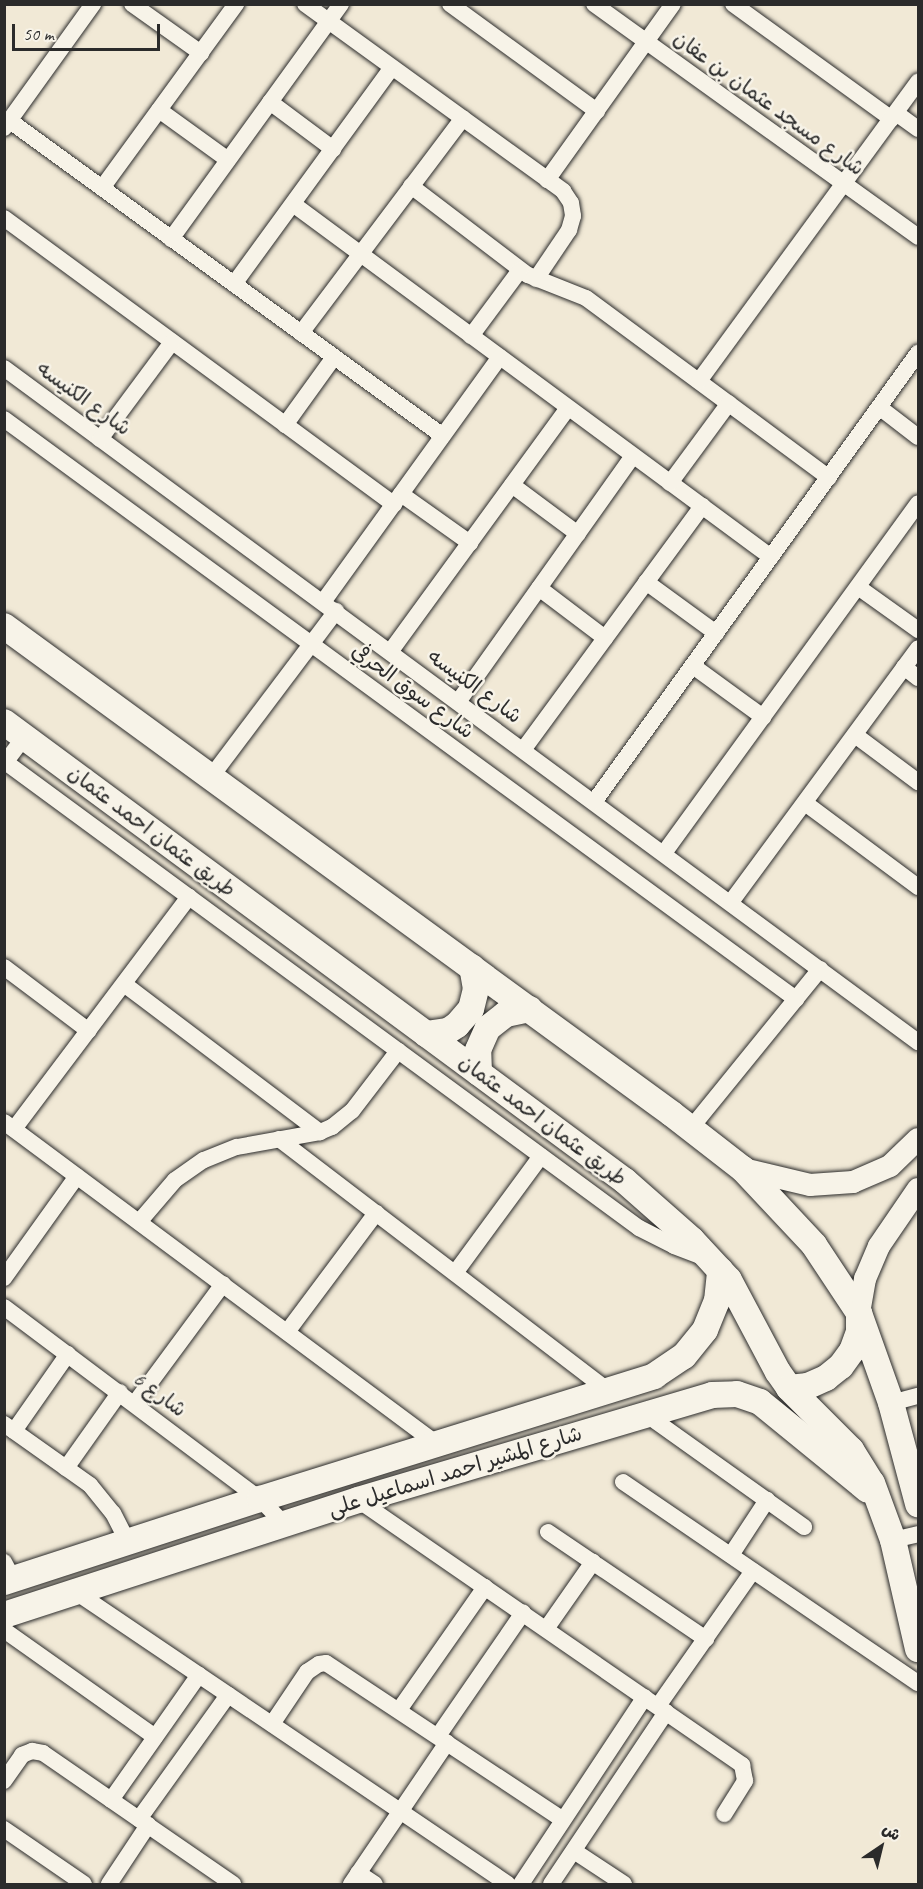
<!DOCTYPE html>
<html>
<head>
<meta charset="utf-8">
<style>
	body { margin:0 }
	#map { position:relative; width:923px; height:1889px; overflow:hidden; background:#f1e9d6; font-family:Caveat,"Playpen Sans Arabic",sans-serif }
	div>[style] { position:absolute }
	.roads { filter:drop-shadow(0 0 2px #2b2b2b) drop-shadow(0 0 2px #2b2b2b) }
	.street>* { height:16px; margin:-8px; padding:0 8px; transform-origin:8px; border-radius:8px; background:#f7f3e8 }
	.secondary>* { height:22px; margin:-11px; padding:0 11px; transform-origin:11px; border-radius:11px; background:#f7f3e8 }
	.primary>* { height:26px; margin:-13px; padding:0 13px; transform-origin:13px; border-radius:13px; background:#f7f3e8 }
	span { translate:-50% -50%; white-space:nowrap; text-align:center; line-height:1.15; -webkit-text-stroke:5px #f7f3e8; paint-order:stroke }
	.street-label { font-size:21px; color:#2b2b2b }
	.frame { position:absolute; inset:0; border:6px solid #2b2b2b; pointer-events:none }
	.north { position:absolute; left:851px; top:1817px; width:60px; height:60px; -webkit-text-stroke:4px #f7f3e8; paint-order:stroke; rotate:35deg; font-size:16px; font-weight:700; line-height:24px; text-align:center; color:#2b2b2b }
	.north::after { content:''; display:block; margin:auto; width:21px; height:27px; background:#2b2b2b; clip-path:polygon(50% 0,100% 100%,50% 72%,0 100%) }
	.scale { position:absolute; left:12px; top:24px; width:148px; height:27px; box-sizing:border-box; border:3px solid #2b2b2b; border-top:0; padding-left:8px; font-size:18px; line-height:21px; white-space:nowrap; color:#2b2b2b; -webkit-text-stroke:4px #f7f3e8; paint-order:stroke }
</style>
</head>
<body>
<div id="map">
	<div class="roads">
		<div class="street">
			<i style="left:132px;top:4px;width:85px;rotate:35.4deg"></i>
			<i style="left:305px;top:4px;width:319px;rotate:35.9deg"></i>
			<i style="left:563px;top:191px;width:14px;rotate:56deg"></i>
			<i style="left:571px;top:203px;width:13px;rotate:81deg"></i>
			<i style="left:573px;top:216px;width:15px;rotate:106deg"></i>
			<i style="left:569px;top:230px;width:59px;rotate:124deg"></i>
			<i style="left:450px;top:4px;width:182px;rotate:36.1deg"></i>
			<i style="left:594px;top:4px;width:399px;rotate:35.7deg"></i>
			<i style="left:733px;top:4px;width:196px;rotate:35.9deg"></i>
			<i style="left:270px;top:102px;width:79px;rotate:36.7deg"></i>
			<i style="left:159px;top:110px;width:85px;rotate:35.9deg"></i>
			<i style="left:896px;top:113px;width:27px;rotate:36deg"></i>
			<i style="left:10px;top:121px;width:535px;rotate:36.04deg"></i>
			<i style="left:4px;top:128px;width:153px;rotate:-54.3deg"></i>
			<i style="left:547px;top:180px;width:216px;rotate:-54.4deg"></i>
			<i style="left:411px;top:186px;width:147px;rotate:37.3deg"></i>
			<i style="left:528px;top:275px;width:62px;rotate:21.6deg"></i>
			<i style="left:586px;top:298px;width:302px;rotate:36.5deg"></i>
			<i style="left:102px;top:188px;width:228px;rotate:-53.9deg"></i>
			<i style="left:293px;top:204px;width:594px;rotate:36.45deg"></i>
			<i style="left:4px;top:218px;width:484px;rotate:36.3deg"></i>
			<i style="left:171px;top:239px;width:290px;rotate:-54.1deg"></i>
			<i style="left:234px;top:284px;width:268px;rotate:-53.9deg"></i>
			<i style="left:301px;top:333px;width:269px;rotate:-53deg"></i>
			<i style="left:471px;top:336px;width:82px;rotate:-53.4deg"></i>
			<i style="left:4px;top:368px;width:1136px;rotate:36.41deg"></i>
			<i style="left:699px;top:381px;width:371px;rotate:-53.8deg"></i>
			<i style="left:879px;top:407px;width:49px;rotate:37.6deg"></i>
			<i style="left:4px;top:419px;width:982px;rotate:36.22deg"></i>
			<i style="left:285px;top:425px;width:84px;rotate:-54.2deg"></i>
			<i style="left:100px;top:439px;width:121px;rotate:-53.4deg"></i>
			<i style="left:670px;top:483px;width:99px;rotate:-53.6deg"></i>
			<i style="left:512px;top:485px;width:82px;rotate:36.6deg"></i>
			<i style="left:401px;top:494px;width:85px;rotate:35.4deg"></i>
			<i style="left:646px;top:582px;width:87px;rotate:36.1deg"></i>
			<i style="left:858px;top:587px;width:74px;rotate:35.6deg"></i>
			<i style="left:539px;top:588px;width:83px;rotate:37.1deg"></i>
			<i style="left:323px;top:602px;width:302px;rotate:-54.2deg"></i>
			<i style="left:390px;top:652px;width:302px;rotate:-53.9deg"></i>
			<i style="left:693px;top:666px;width:87px;rotate:36.1deg"></i>
			<i style="left:904px;top:667px;width:18px;rotate:38deg"></i>
			<i style="left:458px;top:702px;width:302px;rotate:-54.6deg"></i>
			<i style="left:855px;top:735px;width:79px;rotate:36.7deg"></i>
			<i style="left:523px;top:750px;width:303px;rotate:-53.7deg"></i>
			<i style="left:4px;top:761px;width:788px;rotate:36.33deg"></i>
			<i style="left:639px;top:1228px;width:39px;rotate:27deg"></i>
			<i style="left:674px;top:1246px;width:33px;rotate:21deg"></i>
			<i style="left:4px;top:764px;width:34px;rotate:-53deg"></i>
			<i style="left:211px;top:777px;width:208px;rotate:-53deg"></i>
			<i style="left:594px;top:802px;width:554px;rotate:-54.19deg"></i>
			<i style="left:805px;top:803px;width:141px;rotate:36.6deg"></i>
			<i style="left:664px;top:853px;width:432px;rotate:-54deg"></i>
			<i style="left:731px;top:902px;width:315px;rotate:-53.6deg"></i>
			<i style="left:4px;top:967px;width:106px;rotate:37deg"></i>
			<i style="left:124px;top:984px;width:246px;rotate:37.1deg"></i>
			<i style="left:4px;top:1122px;width:540px;rotate:36.64deg"></i>
			<i style="left:691px;top:1128px;width:205px;rotate:-50.9deg"></i>
			<i style="left:14px;top:1129px;width:291px;rotate:-53deg"></i>
			<i style="left:279px;top:1139px;width:415px;rotate:37.4deg"></i>
			<i style="left:139px;top:1222px;width:55px;rotate:-49.4deg"></i>
			<i style="left:175px;top:1180px;width:35px;rotate:-35deg"></i>
			<i style="left:204px;top:1160px;width:35px;rotate:-22deg"></i>
			<i style="left:237px;top:1147px;width:84px;rotate:-10.2deg"></i>
			<i style="left:320px;top:1132px;width:13px;rotate:-23deg"></i>
			<i style="left:332px;top:1127px;width:26px;rotate:-39deg"></i>
			<i style="left:352px;top:1111px;width:76px;rotate:-52.5deg"></i>
			<i style="left:455px;top:1273px;width:145px;rotate:-53.7deg"></i>
			<i style="left:4px;top:1278px;width:125px;rotate:-54.4deg"></i>
			<i style="left:4px;top:1307px;width:320px;rotate:36.9deg"></i>
			<i style="left:260px;top:1499px;width:33px;rotate:46deg"></i>
			<i style="left:287px;top:1332px;width:149px;rotate:-53.2deg"></i>
			<i style="left:135px;top:1403px;width:148px;rotate:-53.5deg"></i>
			<i style="left:891px;top:1403px;width:28px;rotate:-15deg"></i>
			<i style="left:647px;top:1415px;width:193px;rotate:35.5deg"></i>
			<i style="left:4px;top:1424px;width:105px;rotate:35.3deg"></i>
			<i style="left:90px;top:1485px;width:36px;rotate:51deg"></i>
			<i style="left:113px;top:1513px;width:33px;rotate:63deg"></i>
			<i style="left:14px;top:1431px;width:94px;rotate:-55deg"></i>
			<i style="left:66px;top:1468px;width:93px;rotate:-54.6deg"></i>
			<i style="left:623px;top:1482px;width:357px;rotate:34.3deg"></i>
			<i style="left:358px;top:1500px;width:467px;rotate:34.6deg"></i>
			<i style="left:742px;top:1765px;width:16px;rotate:79deg"></i>
			<i style="left:745px;top:1781px;width:39px;rotate:122deg"></i>
			<i style="left:548px;top:1532px;width:191px;rotate:34.1deg"></i>
			<i style="left:893px;top:1540px;width:26px;rotate:-13deg"></i>
			<i style="left:731px;top:1555px;width:66px;rotate:-56.8deg"></i>
			<i style="left:4px;top:1562px;width:19px;rotate:62deg"></i>
			<i style="left:76px;top:1592px;width:521px;rotate:34.06deg"></i>
			<i style="left:546px;top:1629px;width:82px;rotate:-55deg"></i>
			<i style="left:4px;top:1630px;width:185px;rotate:35.3deg"></i>
			<i style="left:658px;top:1706px;width:165px;rotate:-54.9deg"></i>
			<i style="left:399px;top:1710px;width:150px;rotate:-55deg"></i>
			<i style="left:272px;top:1724px;width:63px;rotate:-56.1deg"></i>
			<i style="left:307px;top:1672px;width:14px;rotate:-34deg"></i>
			<i style="left:319px;top:1664px;width:7px;rotate:-8deg"></i>
			<i style="left:326px;top:1663px;width:284px;rotate:33.5deg"></i>
			<i style="left:438px;top:1736px;width:150px;rotate:-55.4deg"></i>
			<i style="left:4px;top:1781px;width:32px;rotate:-55deg"></i>
			<i style="left:22px;top:1755px;width:11px;rotate:-22deg"></i>
			<i style="left:32px;top:1751px;width:11px;rotate:10deg"></i>
			<i style="left:43px;top:1753px;width:231px;rotate:34.6deg"></i>
			<i style="left:111px;top:1800px;width:153px;rotate:-54.9deg"></i>
			<i style="left:139px;top:1819px;width:153px;rotate:-54.3deg"></i>
			<i style="left:4px;top:1829px;width:97px;rotate:34.5deg"></i>
			<i style="left:574px;top:1851px;width:60px;rotate:33.4deg"></i>
			<i style="left:358px;top:1873px;width:20px;rotate:33deg"></i>
			<i style="left:109px;top:1884px;width:71px;rotate:-56.5deg"></i>
			<i style="left:351px;top:1884px;width:171px;rotate:-55.8deg"></i>
			<i style="left:521px;top:1884px;width:224px;rotate:-56.5deg"></i>
			<i style="left:551px;top:1884px;width:207px;rotate:-56.2deg"></i>
		</div>
		<div class="secondary">
			<i style="left:743px;top:1169px;width:69px;rotate:13.4deg"></i>
			<i style="left:810px;top:1185px;width:43px;rotate:-4deg"></i>
			<i style="left:853px;top:1182px;width:40px;rotate:-23.4deg"></i>
			<i style="left:890px;top:1166px;width:39px;rotate:-44deg"></i>
			<i style="left:859px;top:1313px;width:35px;rotate:-80deg"></i>
			<i style="left:865px;top:1279px;width:36px;rotate:-67deg"></i>
			<i style="left:879px;top:1246px;width:69px;rotate:-55.6deg"></i>
		</div>
		<div class="primary">
			<i style="left:4px;top:626px;width:827px;rotate:36.15deg"></i>
			<i style="left:672px;top:1114px;width:90px;rotate:37.8deg"></i>
			<i style="left:743px;top:1169px;width:104px;rotate:46.9deg"></i>
			<i style="left:814px;top:1245px;width:82px;rotate:56.5deg"></i>
			<i style="left:859px;top:1313px;width:96px;rotate:70.4deg"></i>
			<i style="left:891px;top:1403px;width:105px;rotate:75deg"></i>
			<i style="left:4px;top:722px;width:772px;rotate:36.47deg"></i>
			<i style="left:625px;top:1181px;width:89px;rotate:41.4deg"></i>
			<i style="left:692px;top:1240px;width:54px;rotate:47.2deg"></i>
			<i style="left:729px;top:1280px;width:104px;rotate:62deg"></i>
			<i style="left:778px;top:1372px;width:19px;rotate:55deg"></i>
			<i style="left:789px;top:1388px;width:88px;rotate:45deg"></i>
			<i style="left:851px;top:1450px;width:39px;rotate:58deg"></i>
			<i style="left:872px;top:1483px;width:61px;rotate:69.8deg"></i>
			<i style="left:893px;top:1540px;width:112px;rotate:77.1deg"></i>
			<i style="left:426px;top:1034px;width:22px;rotate:-8deg"></i>
			<i style="left:448px;top:1031px;width:11px;rotate:-34deg"></i>
			<i style="left:457px;top:1025px;width:21px;rotate:-49deg"></i>
			<i style="left:471px;top:1009px;width:21px;rotate:-76deg"></i>
			<i style="left:476px;top:989px;width:22px;rotate:-100deg"></i>
			<i style="left:479px;top:1073px;width:23px;rotate:-92deg"></i>
			<i style="left:478px;top:1050px;width:24px;rotate:-66deg"></i>
			<i style="left:488px;top:1028px;width:23px;rotate:-38deg"></i>
			<i style="left:506px;top:1014px;width:24px;rotate:-12deg"></i>
			<i style="left:789px;top:1388px;width:19px;rotate:-6deg"></i>
			<i style="left:808px;top:1386px;width:20px;rotate:-24deg"></i>
			<i style="left:826px;top:1378px;width:19px;rotate:-39deg"></i>
			<i style="left:841px;top:1366px;width:19px;rotate:-54deg"></i>
			<i style="left:852px;top:1351px;width:20px;rotate:-70deg"></i>
			<i style="left:859px;top:1332px;width:18px;rotate:-90deg"></i>
			<i style="left:4px;top:1582px;width:269px;rotate:-18deg"></i>
			<i style="left:260px;top:1499px;width:413px;rotate:-17.3deg"></i>
			<i style="left:654px;top:1376px;width:36px;rotate:-34deg"></i>
			<i style="left:684px;top:1356px;width:33px;rotate:-51deg"></i>
			<i style="left:705px;top:1330px;width:31px;rotate:-68deg"></i>
			<i style="left:717px;top:1301px;width:31px;rotate:-84deg"></i>
			<i style="left:4px;top:1615px;width:372px;rotate:-18deg"></i>
			<i style="left:358px;top:1500px;width:369px;rotate:-16.5deg"></i>
			<i style="left:712px;top:1395px;width:25px;rotate:-2deg"></i>
			<i style="left:737px;top:1394px;width:24px;rotate:19deg"></i>
			<i style="left:760px;top:1402px;width:139px;rotate:39.2deg"></i>
		</div>
	</div>
	<div class="street-label">
		<span style="left:769px;top:103px;rotate:36deg">شارع مسجد عثمان بن عفان</span>
		<span style="left:84px;top:398px;rotate:36deg">شارع الكنيسه</span>
		<span style="left:475px;top:686px;rotate:36deg">شارع الكنيسه</span>
		<span style="left:413px;top:691px;rotate:36deg">شارع سوق الحرفي</span>
		<span style="left:152px;top:831px;rotate:37deg">طريق عثمان احمد عثمان</span>
		<span style="left:543px;top:1120px;rotate:37deg">طريق عثمان احمد عثمان</span>
		<span style="left:160px;top:1394px;rotate:37deg">شارع 6</span>
		<span style="left:455px;top:1471px;rotate:-17deg">شارع المشير احمد اسماعيل على</span>
	</div>
	<div class="frame"></div>
	<div class="north">ش</div>
	<div class="scale">50 m</div>
</div>
</body>
</html>
